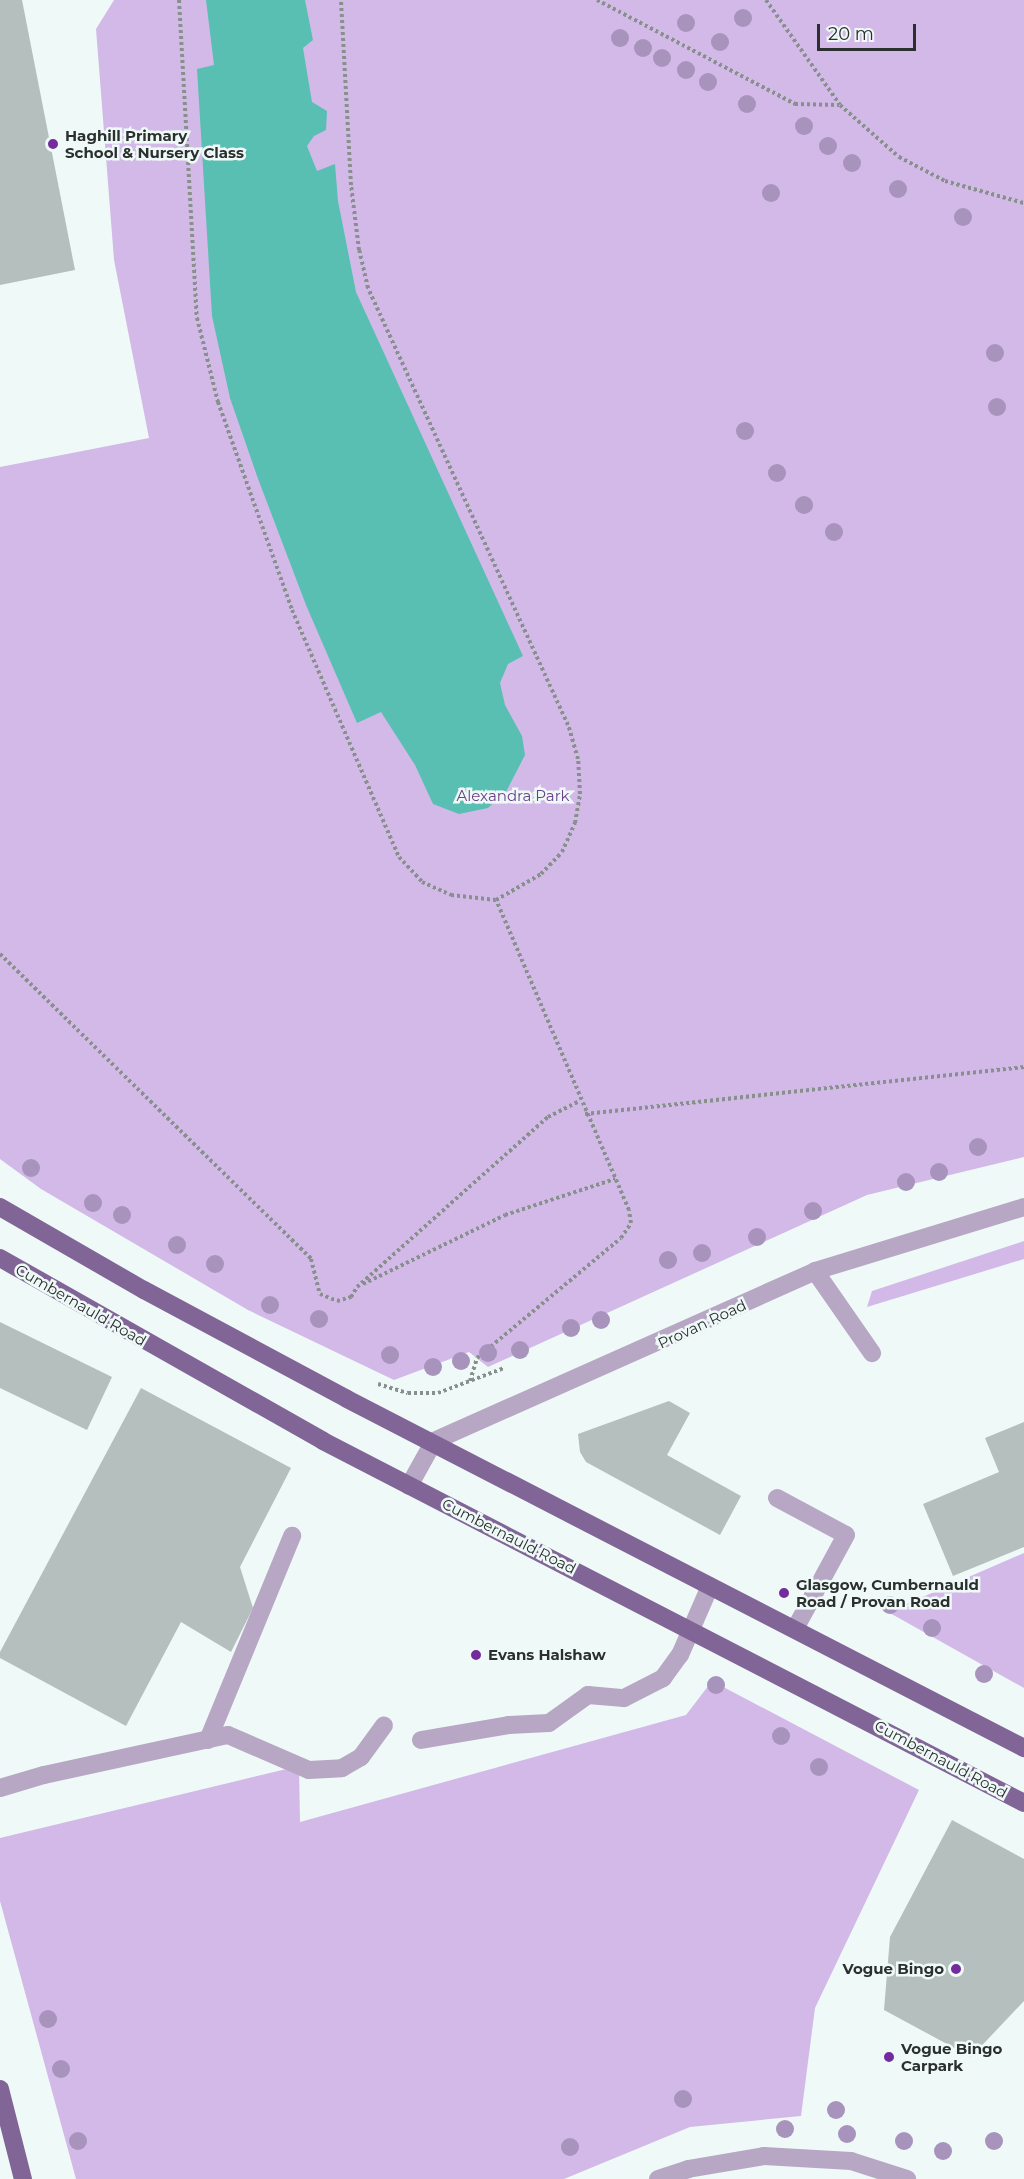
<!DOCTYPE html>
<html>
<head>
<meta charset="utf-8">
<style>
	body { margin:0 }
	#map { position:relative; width:1024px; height:2179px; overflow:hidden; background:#effaf8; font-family:Montserrat,sans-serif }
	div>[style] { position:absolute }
	.green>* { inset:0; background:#d3b9e8 }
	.water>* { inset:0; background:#58bfb2 }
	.building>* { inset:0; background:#b5bfbd }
	.path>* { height:4px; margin-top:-2px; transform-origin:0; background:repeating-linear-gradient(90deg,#88908e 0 3px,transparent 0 6px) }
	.minor>* { height:18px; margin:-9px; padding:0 9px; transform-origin:9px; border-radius:9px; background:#b7a7c4 }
	.major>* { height:18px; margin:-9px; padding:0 9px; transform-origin:9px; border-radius:9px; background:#826597 }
	.trees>* { width:18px; height:18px; margin:-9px; border-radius:50%; background:#a793bc }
	.dots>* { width:16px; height:16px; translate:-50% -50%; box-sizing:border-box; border:3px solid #effaf8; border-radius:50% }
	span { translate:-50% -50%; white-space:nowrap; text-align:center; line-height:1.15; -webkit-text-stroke:5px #effaf8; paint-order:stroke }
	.poi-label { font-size:15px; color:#2b2f2e; font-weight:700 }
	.left { translate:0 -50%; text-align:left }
	.right { translate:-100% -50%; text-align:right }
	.park-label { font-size:15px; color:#6c3e8b }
	.street-label { font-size:15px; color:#2b2f2e }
	.scale { position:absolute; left:817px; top:24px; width:99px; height:27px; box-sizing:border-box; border:3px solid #2b2f2e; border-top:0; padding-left:8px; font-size:18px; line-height:21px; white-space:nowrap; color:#2b2f2e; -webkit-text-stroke:4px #effaf8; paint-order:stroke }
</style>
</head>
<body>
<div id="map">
	<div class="green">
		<i style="clip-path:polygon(114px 0,1024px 0,1024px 1157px,867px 1195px,488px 1367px,469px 1352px,394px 1380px,248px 1310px,41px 1189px,0 1159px,0 467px,149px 438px,114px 260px,96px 29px)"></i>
		<i style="clip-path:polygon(1024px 1241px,1024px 1259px,867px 1307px,872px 1291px)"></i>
		<i style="clip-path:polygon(1024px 1553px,1024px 1688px,888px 1612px)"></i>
		<i style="clip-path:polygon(712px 1681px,919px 1790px,815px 2008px,801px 2116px,690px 2127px,564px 2179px,76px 2179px,0 1901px,0 1838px,299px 1766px,300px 1822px,686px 1715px)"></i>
	</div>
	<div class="water">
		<i style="clip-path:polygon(206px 0,305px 0,313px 40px,303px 48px,312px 102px,327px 111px,326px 130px,314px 136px,307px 146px,317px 171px,335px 164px,338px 201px,356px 292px,523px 656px,508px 664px,500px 683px,505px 705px,522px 736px,525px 755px,507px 790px,488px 808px,459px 814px,433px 804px,415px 765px,381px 712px,357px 723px,306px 605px,257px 476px,230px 398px,212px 316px,197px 69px,214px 65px)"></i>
	</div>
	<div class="building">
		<i style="clip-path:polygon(0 0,22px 0,75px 270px,0 285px)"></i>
		<i style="clip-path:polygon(0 1322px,112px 1377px,87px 1430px,0 1388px)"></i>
		<i style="clip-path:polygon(141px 1388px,291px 1468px,240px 1567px,253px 1608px,231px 1652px,181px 1622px,126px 1726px,0 1658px,0 1652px)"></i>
		<i style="clip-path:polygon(669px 1401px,690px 1413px,667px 1455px,741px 1496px,720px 1535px,586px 1462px,580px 1452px,578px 1434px)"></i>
		<i style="clip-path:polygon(1024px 1422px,1024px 1547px,953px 1576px,923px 1504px,999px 1472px,985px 1438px)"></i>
		<i style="clip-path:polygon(952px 1820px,1024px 1859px,1024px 2001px,971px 2057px,884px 2010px,890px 1937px)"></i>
	</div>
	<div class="path">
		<i style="left:179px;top:0;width:319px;rotate:86.8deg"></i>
		<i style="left:197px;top:318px;width:87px;rotate:76deg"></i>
		<i style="left:218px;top:402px;width:221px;rotate:70.4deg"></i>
		<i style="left:292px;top:610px;width:269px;rotate:66.6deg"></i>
		<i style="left:399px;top:857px;width:34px;rotate:47deg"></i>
		<i style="left:422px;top:882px;width:32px;rotate:24deg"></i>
		<i style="left:451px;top:895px;width:45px;rotate:6.3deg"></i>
		<i style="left:496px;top:900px;width:52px;rotate:-30deg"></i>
		<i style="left:541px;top:874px;width:30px;rotate:-46deg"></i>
		<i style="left:562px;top:852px;width:32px;rotate:-66deg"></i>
		<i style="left:575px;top:823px;width:29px;rotate:-80deg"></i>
		<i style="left:580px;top:794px;width:35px;rotate:-93deg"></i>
		<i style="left:578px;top:759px;width:35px;rotate:-106deg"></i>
		<i style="left:568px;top:725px;width:481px;rotate:-114.6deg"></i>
		<i style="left:368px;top:288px;width:39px;rotate:-103deg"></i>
		<i style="left:359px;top:250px;width:65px;rotate:-97deg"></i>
		<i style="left:351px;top:185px;width:185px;rotate:-93.1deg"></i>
		<i style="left:597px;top:0;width:224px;rotate:27.7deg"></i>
		<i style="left:795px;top:104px;width:44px;rotate:1.3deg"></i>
		<i style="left:766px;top:0;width:128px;rotate:54.8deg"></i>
		<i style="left:840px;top:105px;width:79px;rotate:41.4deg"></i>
		<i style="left:899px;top:157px;width:52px;rotate:27.6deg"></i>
		<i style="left:945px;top:181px;width:82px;rotate:15.6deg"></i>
		<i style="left:0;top:954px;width:436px;rotate:44.4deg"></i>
		<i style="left:311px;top:1259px;width:36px;rotate:76deg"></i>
		<i style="left:320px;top:1294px;width:18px;rotate:22deg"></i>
		<i style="left:337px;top:1301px;width:15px;rotate:-16deg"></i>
		<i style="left:351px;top:1297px;width:12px;rotate:-59deg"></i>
		<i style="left:357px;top:1287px;width:256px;rotate:-41.7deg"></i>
		<i style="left:548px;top:1117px;width:35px;rotate:-27deg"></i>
		<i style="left:585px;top:1114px;width:442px;rotate:-6.1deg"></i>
		<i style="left:363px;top:1284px;width:158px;rotate:-25.9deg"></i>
		<i style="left:505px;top:1215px;width:116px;rotate:-18.1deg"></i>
		<i style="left:470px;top:1381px;width:24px;rotate:-73deg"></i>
		<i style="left:477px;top:1358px;width:187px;rotate:-39.8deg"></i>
		<i style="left:621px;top:1238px;width:18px;rotate:-56deg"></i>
		<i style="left:631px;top:1223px;width:13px;rotate:-99deg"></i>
		<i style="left:629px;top:1210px;width:337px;rotate:-113.2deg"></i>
		<i style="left:378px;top:1384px;width:31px;rotate:17deg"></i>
		<i style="left:408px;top:1393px;width:30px"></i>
		<i style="left:438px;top:1393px;width:71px;rotate:-20.7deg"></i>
	</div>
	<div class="minor">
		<i style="left:815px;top:1271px;width:100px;rotate:55.2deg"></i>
		<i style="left:409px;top:1486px;width:51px;rotate:-60.9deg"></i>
		<i style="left:434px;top:1441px;width:417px;rotate:-24deg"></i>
		<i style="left:815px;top:1271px;width:219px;rotate:-17deg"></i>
		<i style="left:777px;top:1498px;width:78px;rotate:28.2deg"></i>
		<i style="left:846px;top:1535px;width:107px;rotate:118.5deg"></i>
		<i style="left:208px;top:1740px;width:221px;rotate:-67.6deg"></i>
		<i style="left:421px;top:1740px;width:89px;rotate:-9.7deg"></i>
		<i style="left:509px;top:1725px;width:40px;rotate:-2.9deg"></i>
		<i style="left:549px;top:1723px;width:48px;rotate:-35.7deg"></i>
		<i style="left:588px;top:1695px;width:36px;rotate:5deg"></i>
		<i style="left:624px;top:1698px;width:44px;rotate:-27.1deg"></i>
		<i style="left:663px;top:1678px;width:29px;rotate:-54deg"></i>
		<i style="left:680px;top:1655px;width:75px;rotate:-66.5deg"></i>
		<i style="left:0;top:1788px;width:46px;rotate:-16.5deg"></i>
		<i style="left:44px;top:1775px;width:188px;rotate:-12.3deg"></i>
		<i style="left:228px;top:1735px;width:88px;rotate:23.4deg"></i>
		<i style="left:309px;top:1770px;width:33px;rotate:-3deg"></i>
		<i style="left:342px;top:1768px;width:22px;rotate:-30deg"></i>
		<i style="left:361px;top:1757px;width:39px;rotate:-54deg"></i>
		<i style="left:658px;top:2179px;width:32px;rotate:-18deg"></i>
		<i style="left:688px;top:2169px;width:77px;rotate:-9.7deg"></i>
		<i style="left:764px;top:2156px;width:87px;rotate:3.3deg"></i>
		<i style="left:851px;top:2161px;width:59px;rotate:17.8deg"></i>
	</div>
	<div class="major">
		<i style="left:0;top:1207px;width:166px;rotate:30deg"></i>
		<i style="left:144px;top:1290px;width:230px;rotate:28.2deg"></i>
		<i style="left:347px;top:1399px;width:762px;rotate:27.27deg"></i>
		<i style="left:0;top:1258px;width:371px;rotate:29.5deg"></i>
		<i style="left:323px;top:1441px;width:789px;rotate:27.31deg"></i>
		<i style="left:0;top:2089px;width:93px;rotate:75.7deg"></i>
	</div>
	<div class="trees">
		<i style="left:743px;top:18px"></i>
		<i style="left:686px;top:23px"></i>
		<i style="left:620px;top:38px"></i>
		<i style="left:720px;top:42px"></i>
		<i style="left:643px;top:48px"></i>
		<i style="left:662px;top:58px"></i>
		<i style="left:686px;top:70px"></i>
		<i style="left:708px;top:82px"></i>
		<i style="left:747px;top:104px"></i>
		<i style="left:804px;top:126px"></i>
		<i style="left:828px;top:146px"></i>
		<i style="left:852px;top:163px"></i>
		<i style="left:898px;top:189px"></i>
		<i style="left:771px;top:193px"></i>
		<i style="left:963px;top:217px"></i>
		<i style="left:995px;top:353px"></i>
		<i style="left:997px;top:407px"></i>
		<i style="left:745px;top:431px"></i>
		<i style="left:777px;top:473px"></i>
		<i style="left:804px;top:505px"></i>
		<i style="left:834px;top:532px"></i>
		<i style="left:978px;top:1147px"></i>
		<i style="left:31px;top:1168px"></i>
		<i style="left:939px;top:1172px"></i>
		<i style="left:906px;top:1182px"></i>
		<i style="left:93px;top:1203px"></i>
		<i style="left:813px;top:1211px"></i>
		<i style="left:122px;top:1215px"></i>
		<i style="left:757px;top:1237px"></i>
		<i style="left:177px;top:1245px"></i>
		<i style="left:702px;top:1253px"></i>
		<i style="left:668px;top:1260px"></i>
		<i style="left:215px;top:1264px"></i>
		<i style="left:270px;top:1305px"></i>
		<i style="left:319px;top:1319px"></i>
		<i style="left:601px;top:1320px"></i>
		<i style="left:571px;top:1328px"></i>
		<i style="left:520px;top:1350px"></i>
		<i style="left:488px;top:1353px"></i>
		<i style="left:390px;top:1355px"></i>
		<i style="left:461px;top:1361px"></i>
		<i style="left:433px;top:1367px"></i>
		<i style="left:890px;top:1605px"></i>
		<i style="left:932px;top:1628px"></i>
		<i style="left:984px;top:1674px"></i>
		<i style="left:716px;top:1685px"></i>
		<i style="left:781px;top:1736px"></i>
		<i style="left:819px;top:1767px"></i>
		<i style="left:48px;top:2019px"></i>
		<i style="left:61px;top:2069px"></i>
		<i style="left:683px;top:2099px"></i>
		<i style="left:836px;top:2110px"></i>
		<i style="left:785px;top:2129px"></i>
		<i style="left:847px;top:2134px"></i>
		<i style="left:78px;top:2141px"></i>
		<i style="left:904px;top:2141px"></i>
		<i style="left:994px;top:2141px"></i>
		<i style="left:570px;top:2147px"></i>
		<i style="left:943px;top:2151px"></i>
	</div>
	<div class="dots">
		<i style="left:53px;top:144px;background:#732b9e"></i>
		<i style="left:784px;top:1593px;background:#732b9e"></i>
		<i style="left:476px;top:1655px;background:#732b9e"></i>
		<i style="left:956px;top:1969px;background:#732b9e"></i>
		<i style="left:889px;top:2057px;background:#732b9e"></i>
	</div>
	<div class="poi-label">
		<span class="left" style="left:65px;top:144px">Haghill Primary<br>School &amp; Nursery Class</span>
		<span class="left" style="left:796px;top:1593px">Glasgow, Cumbernauld<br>Road / Provan Road</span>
		<span class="left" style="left:488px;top:1655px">Evans Halshaw</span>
		<span class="right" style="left:944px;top:1969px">Vogue Bingo</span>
		<span class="left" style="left:901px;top:2057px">Vogue Bingo<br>Carpark</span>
	</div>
	<div class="park-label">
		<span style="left:513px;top:796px">Alexandra Park</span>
	</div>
	<div class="street-label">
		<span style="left:81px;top:1305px;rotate:30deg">Cumbernauld Road</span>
		<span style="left:702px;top:1324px;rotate:-25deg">Provan Road</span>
		<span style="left:509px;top:1536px;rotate:27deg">Cumbernauld Road</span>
		<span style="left:941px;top:1759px;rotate:28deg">Cumbernauld Road</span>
	</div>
	<div class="scale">20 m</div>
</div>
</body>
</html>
